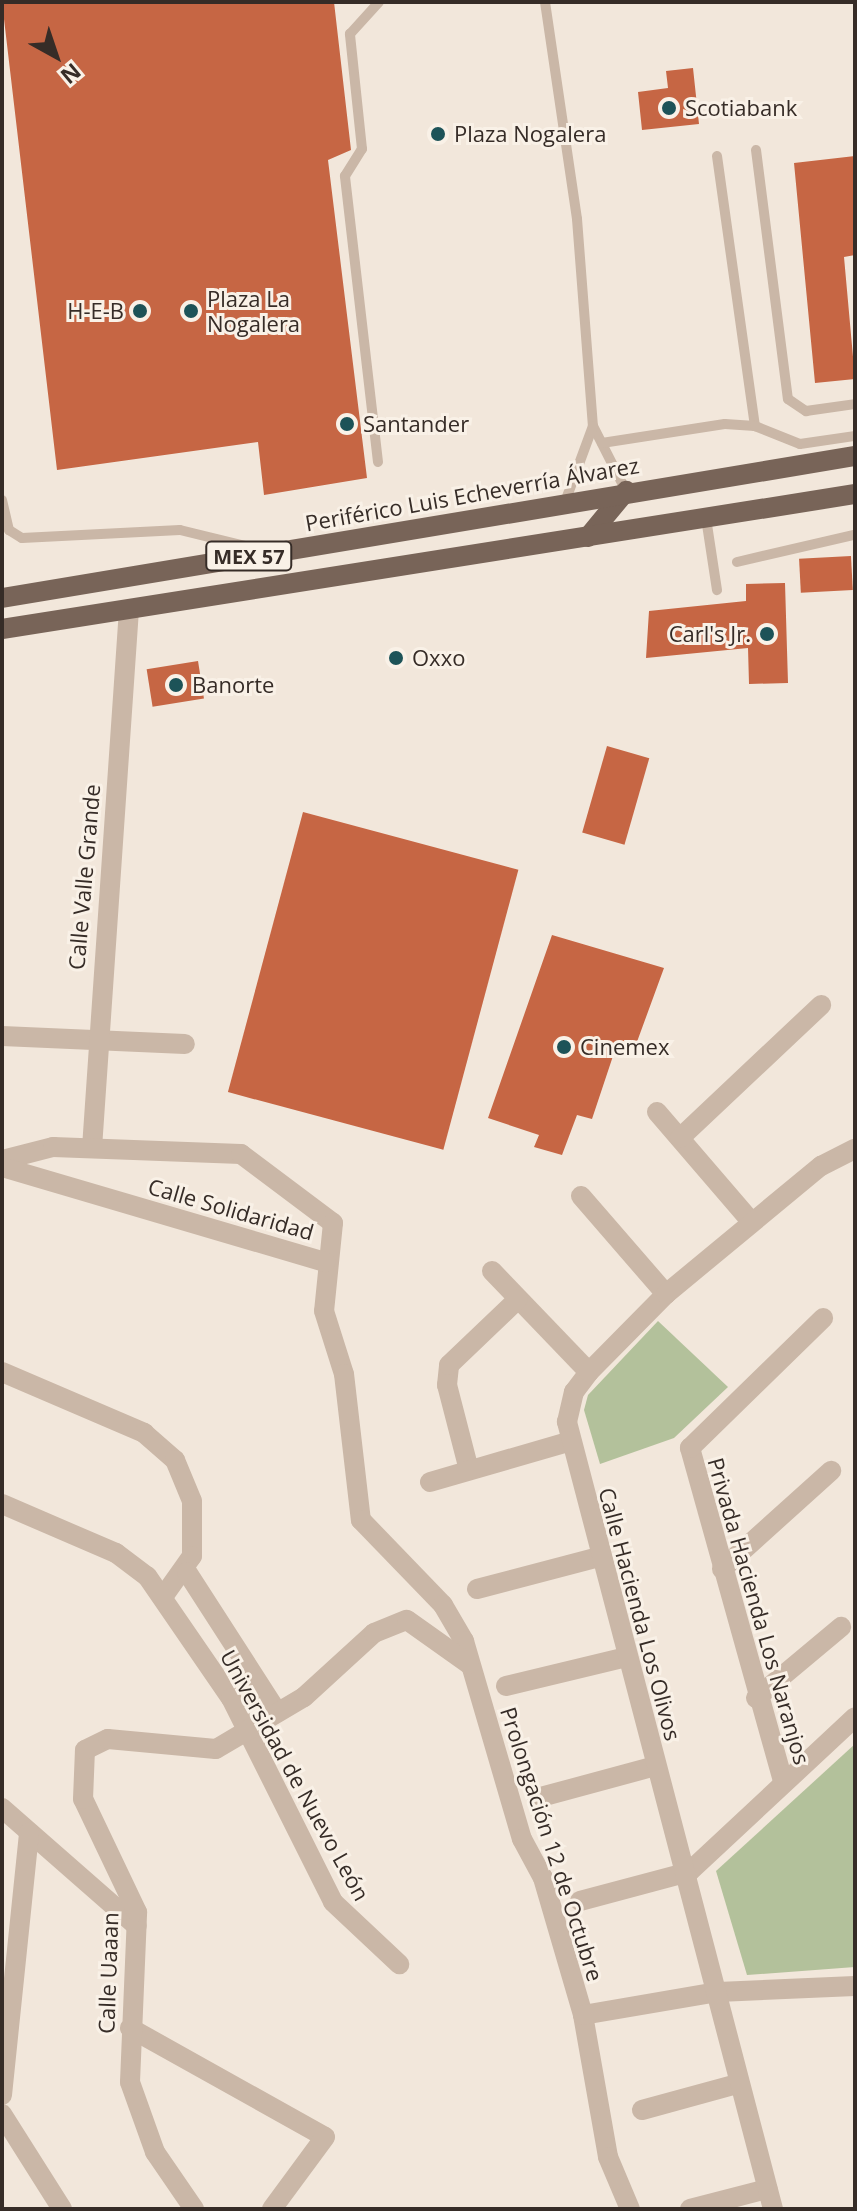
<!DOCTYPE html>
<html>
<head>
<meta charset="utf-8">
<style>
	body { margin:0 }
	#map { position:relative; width:857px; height:2211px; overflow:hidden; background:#f2e7db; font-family:"Open Sans",sans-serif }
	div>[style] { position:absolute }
	.green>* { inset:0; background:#b3c19b }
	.building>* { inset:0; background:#c66644; transform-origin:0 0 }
	.service>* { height:10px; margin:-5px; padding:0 5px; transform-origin:5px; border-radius:5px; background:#cab7a7 }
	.minor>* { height:20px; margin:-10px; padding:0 10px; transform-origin:10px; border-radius:10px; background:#cab7a7 }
	.primary>* { height:20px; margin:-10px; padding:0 10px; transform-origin:10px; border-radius:10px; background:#786458 }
	.dots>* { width:22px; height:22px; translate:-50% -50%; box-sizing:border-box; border:4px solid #f9f1e7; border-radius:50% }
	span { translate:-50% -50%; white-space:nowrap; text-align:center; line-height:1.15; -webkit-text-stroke:6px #f9f1e7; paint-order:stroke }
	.shield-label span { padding:2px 6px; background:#f9f1e7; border:2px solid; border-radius:6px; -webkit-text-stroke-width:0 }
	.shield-label { font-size:20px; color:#362c27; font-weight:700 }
	.poi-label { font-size:22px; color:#362c27 }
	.left { translate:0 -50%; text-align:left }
	.right { translate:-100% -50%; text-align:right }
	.street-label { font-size:22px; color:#362c27 }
	.frame { position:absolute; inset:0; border:4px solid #362c27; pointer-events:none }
	.north { position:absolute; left:16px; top:16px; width:80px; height:80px; -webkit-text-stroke:6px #f9f1e7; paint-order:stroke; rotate:140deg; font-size:22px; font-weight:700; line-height:32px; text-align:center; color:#362c27 }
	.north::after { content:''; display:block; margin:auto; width:28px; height:36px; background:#362c27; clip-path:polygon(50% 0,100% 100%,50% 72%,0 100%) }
</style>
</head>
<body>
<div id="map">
	<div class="green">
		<i style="clip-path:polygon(658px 1321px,728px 1387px,674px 1438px,600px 1464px,584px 1410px,588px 1395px)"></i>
		<i style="clip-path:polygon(855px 1744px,855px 1967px,747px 1975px,716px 1871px)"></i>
	</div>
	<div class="building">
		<i style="clip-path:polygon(2px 2px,334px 2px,351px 150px,328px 160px,367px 478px,264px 495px,258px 442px,57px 470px)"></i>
		<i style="clip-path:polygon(693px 68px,699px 124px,642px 130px,638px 92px,668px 88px,666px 71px)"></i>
		<i style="clip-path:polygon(855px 156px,855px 255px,844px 257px,855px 379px,815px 383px,794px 163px)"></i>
		<i style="left:851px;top:556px;width:34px;height:52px;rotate:87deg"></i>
		<i style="clip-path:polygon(785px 583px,788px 683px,749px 684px,748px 648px,646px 658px,649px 611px,746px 601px,746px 584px)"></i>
		<i style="left:198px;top:661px;width:38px;height:52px;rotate:81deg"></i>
		<i style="left:607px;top:746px;width:44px;height:90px;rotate:16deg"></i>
		<i style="left:303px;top:812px;width:223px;height:290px;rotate:15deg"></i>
		<i style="clip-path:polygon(552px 935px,664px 968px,634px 1050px,617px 1044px,592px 1119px,577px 1115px,562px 1155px,534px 1147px,539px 1135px,488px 1118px)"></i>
	</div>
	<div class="service">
		<i style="left:545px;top:2px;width:219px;rotate:81.6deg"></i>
		<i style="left:577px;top:219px;width:208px;rotate:85.6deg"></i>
		<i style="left:593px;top:426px;width:73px;rotate:63.1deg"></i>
		<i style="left:756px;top:150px;width:251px;rotate:82.7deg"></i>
		<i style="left:788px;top:399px;width:22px;rotate:34deg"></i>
		<i style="left:806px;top:411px;width:49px;rotate:-8.1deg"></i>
		<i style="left:717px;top:156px;width:273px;rotate:82deg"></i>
		<i style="left:602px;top:443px;width:124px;rotate:-8.8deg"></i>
		<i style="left:725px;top:424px;width:30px;rotate:4deg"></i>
		<i style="left:755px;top:426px;width:48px;rotate:21.8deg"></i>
		<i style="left:800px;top:444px;width:56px;rotate:-8.3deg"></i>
		<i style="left:378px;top:462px;width:288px;rotate:-96.6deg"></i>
		<i style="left:345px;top:176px;width:32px;rotate:-58deg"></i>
		<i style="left:362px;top:149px;width:116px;rotate:-96deg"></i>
		<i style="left:350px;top:34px;width:43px;rotate:-47.8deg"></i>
		<i style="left:2px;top:500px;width:31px;rotate:77deg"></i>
		<i style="left:9px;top:530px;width:15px;rotate:32deg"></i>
		<i style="left:22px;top:538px;width:158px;rotate:-2.9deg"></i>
		<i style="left:180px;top:530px;width:84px;rotate:13.7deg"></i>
		<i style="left:565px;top:502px;width:81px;rotate:-69.8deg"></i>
		<i style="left:706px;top:518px;width:73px;rotate:81.3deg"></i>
		<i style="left:737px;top:562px;width:119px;rotate:-13.1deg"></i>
	</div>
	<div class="minor">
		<i style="left:2px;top:1036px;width:183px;rotate:2.5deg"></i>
		<i style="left:657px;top:1112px;width:143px;rotate:49.3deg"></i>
		<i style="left:680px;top:1138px;width:194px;rotate:-43.3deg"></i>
		<i style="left:92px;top:1148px;width:539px;rotate:-86.07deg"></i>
		<i style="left:2px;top:1160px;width:53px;rotate:-14.3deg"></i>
		<i style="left:53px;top:1147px;width:188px;rotate:2.1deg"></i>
		<i style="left:241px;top:1154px;width:115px;rotate:36.9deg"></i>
		<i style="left:333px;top:1223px;width:88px;rotate:95.8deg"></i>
		<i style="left:324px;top:1311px;width:66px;rotate:72.4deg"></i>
		<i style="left:344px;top:1374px;width:147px;rotate:83.4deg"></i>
		<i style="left:361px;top:1520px;width:118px;rotate:46deg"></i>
		<i style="left:443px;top:1605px;width:42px;rotate:59.7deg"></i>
		<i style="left:464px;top:1641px;width:206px;rotate:73.7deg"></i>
		<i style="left:522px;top:1839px;width:44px;rotate:61.7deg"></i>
		<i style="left:543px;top:1878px;width:143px;rotate:73.7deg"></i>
		<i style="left:583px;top:2015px;width:144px;rotate:80deg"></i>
		<i style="left:608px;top:2157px;width:56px;rotate:67.1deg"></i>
		<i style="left:2px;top:1167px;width:337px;rotate:16.4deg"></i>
		<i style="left:581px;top:1196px;width:130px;rotate:49.1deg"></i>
		<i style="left:492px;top:1271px;width:140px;rotate:46.2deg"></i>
		<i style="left:2px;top:1372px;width:155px;rotate:23.2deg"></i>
		<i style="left:144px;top:1433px;width:41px;rotate:41.1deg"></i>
		<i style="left:175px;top:1460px;width:44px;rotate:67.5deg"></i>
		<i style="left:192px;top:1501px;width:55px;rotate:90deg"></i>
		<i style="left:192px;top:1556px;width:50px;rotate:125.3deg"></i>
		<i style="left:469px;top:1470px;width:88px;rotate:-104.5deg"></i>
		<i style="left:447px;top:1385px;width:20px;rotate:-84deg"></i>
		<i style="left:449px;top:1365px;width:95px;rotate:-43.7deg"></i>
		<i style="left:430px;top:1482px;width:144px;rotate:-16.2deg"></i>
		<i style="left:2px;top:1504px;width:124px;rotate:23.3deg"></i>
		<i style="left:116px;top:1553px;width:39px;rotate:37deg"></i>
		<i style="left:147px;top:1576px;width:148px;rotate:55.5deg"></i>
		<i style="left:231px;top:1698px;width:228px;rotate:63.4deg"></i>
		<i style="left:333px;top:1902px;width:91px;rotate:43.2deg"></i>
		<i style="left:722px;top:1569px;width:147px;rotate:-42deg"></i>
		<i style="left:187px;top:1572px;width:164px;rotate:57.2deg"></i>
		<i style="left:477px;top:1589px;width:126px;rotate:-14.7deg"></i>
		<i style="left:506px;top:1686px;width:124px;rotate:-13.5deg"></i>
		<i style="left:756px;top:1698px;width:111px;rotate:-39.9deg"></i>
		<i style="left:783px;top:1781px;width:346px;rotate:-105.6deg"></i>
		<i style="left:690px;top:1448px;width:186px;rotate:-44.3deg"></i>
		<i style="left:537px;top:1798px;width:123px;rotate:-15.1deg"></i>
		<i style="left:2px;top:1808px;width:179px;rotate:41.2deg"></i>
		<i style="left:580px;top:1901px;width:113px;rotate:-14.9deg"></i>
		<i style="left:689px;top:1872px;width:227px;rotate:-43deg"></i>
		<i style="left:583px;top:2015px;width:137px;rotate:-9.7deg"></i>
		<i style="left:718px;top:1992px;width:137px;rotate:-2.5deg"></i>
		<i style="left:130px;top:2028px;width:223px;rotate:29.2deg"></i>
		<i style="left:325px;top:2137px;width:89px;rotate:126.4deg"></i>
		<i style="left:2px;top:2095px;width:264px;rotate:-84.1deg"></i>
		<i style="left:642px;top:2110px;width:98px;rotate:-15.3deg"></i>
		<i style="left:2px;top:2114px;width:112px;rotate:57.7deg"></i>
		<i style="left:194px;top:2209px;width:69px;rotate:-124.4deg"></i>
		<i style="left:155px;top:2152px;width:74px;rotate:-109.7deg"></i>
		<i style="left:130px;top:2082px;width:170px;rotate:-87.6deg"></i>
		<i style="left:137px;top:1912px;width:125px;rotate:-115.5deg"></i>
		<i style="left:83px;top:1799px;width:49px;rotate:-87.7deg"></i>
		<i style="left:85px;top:1750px;width:25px;rotate:-26deg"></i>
		<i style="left:108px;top:1739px;width:108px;rotate:5.3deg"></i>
		<i style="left:216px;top:1749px;width:102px;rotate:-30.6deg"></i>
		<i style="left:304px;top:1697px;width:95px;rotate:-42.4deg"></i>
		<i style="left:374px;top:1633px;width:35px;rotate:-22deg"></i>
		<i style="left:407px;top:1620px;width:76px;rotate:35.4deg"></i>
		<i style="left:690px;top:2209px;width:80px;rotate:-14.6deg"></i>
		<i style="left:773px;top:2209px;width:814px;rotate:-104.67deg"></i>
		<i style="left:567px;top:1422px;width:31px;rotate:-77deg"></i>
		<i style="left:574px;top:1392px;width:25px;rotate:-53deg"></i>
		<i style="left:589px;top:1372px;width:110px;rotate:-45.4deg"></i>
		<i style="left:666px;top:1294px;width:201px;rotate:-39.6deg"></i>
		<i style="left:821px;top:1166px;width:38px;rotate:-27deg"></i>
	</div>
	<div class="primary">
		<i style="left:588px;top:537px;width:60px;rotate:-50.4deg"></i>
		<i style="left:2px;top:598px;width:865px;rotate:-9.45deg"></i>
		<i style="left:2px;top:629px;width:864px;rotate:-8.99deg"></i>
	</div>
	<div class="dots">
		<i style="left:669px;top:108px;background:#1d5358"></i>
		<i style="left:438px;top:134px;background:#1d5358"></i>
		<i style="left:140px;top:311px;background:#1d5358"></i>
		<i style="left:191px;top:311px;background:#1d5358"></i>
		<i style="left:347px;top:424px;background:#1d5358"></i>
		<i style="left:767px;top:634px;background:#1d5358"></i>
		<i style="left:396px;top:658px;background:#1d5358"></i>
		<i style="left:176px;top:685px;background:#1d5358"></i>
		<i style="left:564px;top:1047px;background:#1d5358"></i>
	</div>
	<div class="shield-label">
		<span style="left:249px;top:556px">MEX 57</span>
	</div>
	<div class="poi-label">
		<span class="left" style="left:685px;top:108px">Scotiabank</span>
		<span class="left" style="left:454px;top:134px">Plaza Nogalera</span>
		<span class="left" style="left:207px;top:311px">Plaza La<br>Nogalera</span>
		<span class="right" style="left:124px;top:311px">H-E-B</span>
		<span class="left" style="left:363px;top:424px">Santander</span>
		<span class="right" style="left:751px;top:634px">Carl's Jr.</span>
		<span class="left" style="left:412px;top:658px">Oxxo</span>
		<span class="left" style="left:192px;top:685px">Banorte</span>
		<span class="left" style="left:580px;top:1047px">Cinemex</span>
	</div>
	<div class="street-label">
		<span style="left:472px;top:494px;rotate:-10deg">Periférico Luis Echeverría Álvarez</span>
		<span style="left:84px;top:877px;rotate:-85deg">Calle Valle Grande</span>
		<span style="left:231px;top:1209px;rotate:16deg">Calle Solidaridad</span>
		<span style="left:759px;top:1611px;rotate:74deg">Privada Hacienda Los Naranjos</span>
		<span style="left:640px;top:1614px;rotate:75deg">Calle Hacienda Los Olivos</span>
		<span style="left:295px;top:1775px;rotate:61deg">Universidad de Nuevo León</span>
		<span style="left:552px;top:1844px;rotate:72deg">Prolongación 12 de Octubre</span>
		<span style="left:108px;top:1973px;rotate:-88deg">Calle Uaaan</span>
	</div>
	<div class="frame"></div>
	<div class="north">N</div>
</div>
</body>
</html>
